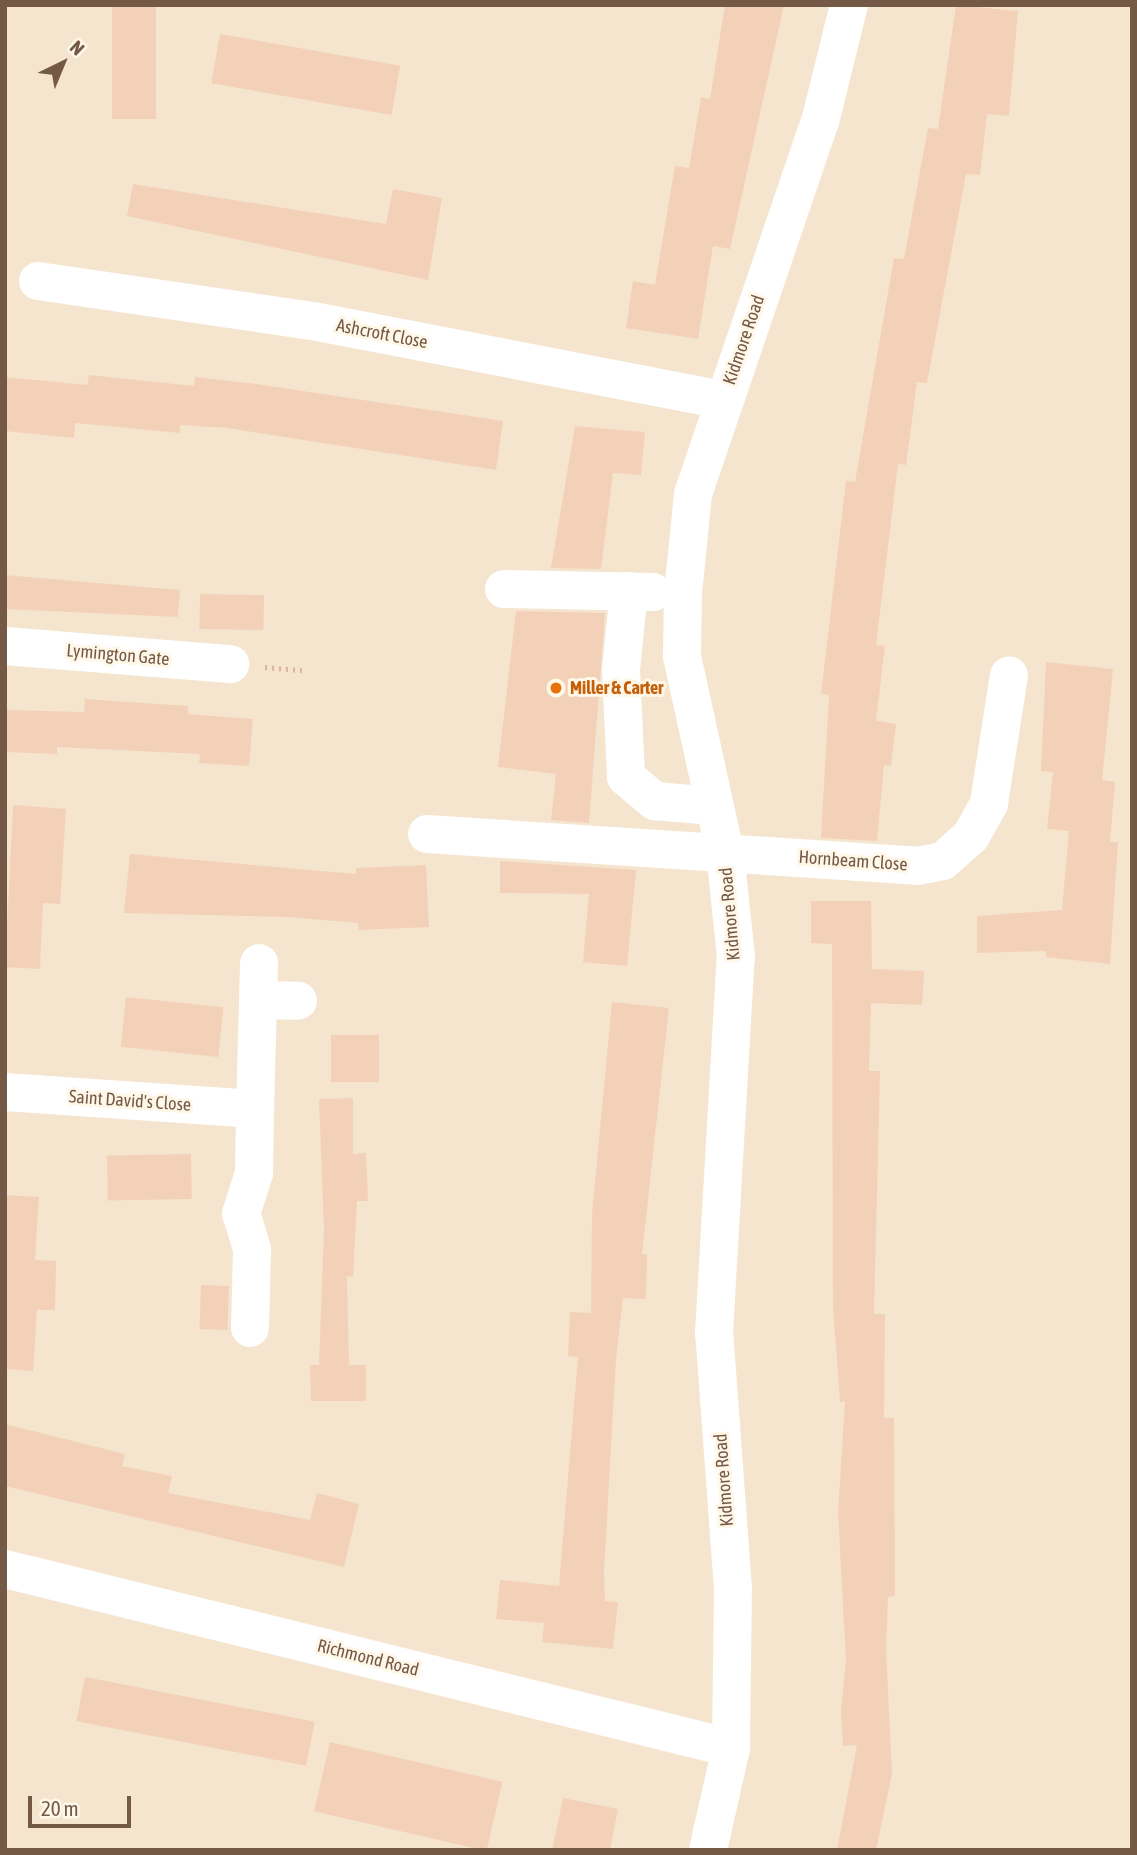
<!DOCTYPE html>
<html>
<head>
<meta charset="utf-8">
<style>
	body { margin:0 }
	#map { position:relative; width:1137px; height:1855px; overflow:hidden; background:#fdf3e1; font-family:"Asap Condensed",sans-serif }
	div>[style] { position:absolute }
	.residential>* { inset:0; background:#f5e5cf; transform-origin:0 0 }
	.building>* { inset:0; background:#f3d1b8; transform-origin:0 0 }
	.path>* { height:4.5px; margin-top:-2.25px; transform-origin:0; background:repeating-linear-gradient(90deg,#d8b59b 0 2px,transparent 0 7px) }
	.minor>* { height:38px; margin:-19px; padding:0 19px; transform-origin:19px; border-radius:19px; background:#fff }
	.dots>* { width:19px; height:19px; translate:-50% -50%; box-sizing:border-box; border:4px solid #fff7e8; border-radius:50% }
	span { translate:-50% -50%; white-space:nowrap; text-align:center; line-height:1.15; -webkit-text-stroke:6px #fff7e8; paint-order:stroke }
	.street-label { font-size:18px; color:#755947 }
	.food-label { font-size:18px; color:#c56008; font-weight:700 }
	.left { translate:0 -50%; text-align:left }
	.frame { position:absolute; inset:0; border:7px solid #755947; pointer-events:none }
	.north { position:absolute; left:28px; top:28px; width:70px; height:70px; -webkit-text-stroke:5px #fff7e8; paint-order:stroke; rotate:43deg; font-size:19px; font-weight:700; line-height:28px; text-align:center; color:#755947 }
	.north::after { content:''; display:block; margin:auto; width:24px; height:32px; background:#755947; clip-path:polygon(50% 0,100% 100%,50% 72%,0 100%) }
	.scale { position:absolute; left:28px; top:1796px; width:103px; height:32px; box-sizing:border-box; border:4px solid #755947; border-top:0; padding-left:9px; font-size:21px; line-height:24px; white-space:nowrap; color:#755947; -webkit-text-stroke:5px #fff7e8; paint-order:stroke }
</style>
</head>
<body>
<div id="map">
	<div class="residential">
		<i style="left:5px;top:5px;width:1127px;height:1845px"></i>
	</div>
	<div class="building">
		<i style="left:112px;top:5px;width:44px;height:114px"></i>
		<i style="clip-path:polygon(725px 5px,784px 5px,730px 249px,713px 246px,698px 339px,626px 328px,633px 281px,655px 285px,675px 166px,689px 168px,701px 97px,710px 99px)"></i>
		<i style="clip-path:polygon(956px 5px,1018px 11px,1009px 116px,987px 114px,980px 175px,966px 174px,927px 383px,917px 382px,906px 465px,898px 464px,876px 645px,885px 646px,876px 721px,896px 724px,891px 766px,884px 765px,877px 841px,821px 838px,829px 695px,821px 694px,846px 481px,855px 482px,894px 258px,904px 259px,928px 128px,938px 129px)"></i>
		<i style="left:220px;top:34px;width:183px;height:50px;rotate:10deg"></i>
		<i style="clip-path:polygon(133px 184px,386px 224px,393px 189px,442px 198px,428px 280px,127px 216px)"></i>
		<i style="clip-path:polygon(89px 375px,194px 386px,195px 377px,256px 384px,503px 421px,496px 470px,227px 428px,180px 425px,180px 433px,75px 423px,74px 438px,5px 431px,5px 377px,87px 385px)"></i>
		<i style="clip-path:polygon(575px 426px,645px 432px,641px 475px,613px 473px,601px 569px,551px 568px)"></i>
		<i style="clip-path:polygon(5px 575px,180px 590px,178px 617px,5px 609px)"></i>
		<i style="left:200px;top:594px;width:64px;height:35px;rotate:1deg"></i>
		<i style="clip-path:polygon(516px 611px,605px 613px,589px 823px,551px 820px,556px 774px,498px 767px)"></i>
		<i style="clip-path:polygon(1046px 662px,1113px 669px,1102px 780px,1115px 782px,1110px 842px,1118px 842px,1110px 964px,1046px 957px,1046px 951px,977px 953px,977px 916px,1062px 910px,1069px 831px,1047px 829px,1053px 772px,1041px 771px)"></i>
		<i style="clip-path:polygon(85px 699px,188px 706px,188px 714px,253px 719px,249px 766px,199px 763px,200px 754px,57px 747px,57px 754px,5px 752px,5px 710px,84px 712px)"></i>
		<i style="clip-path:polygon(13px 805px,66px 809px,60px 904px,43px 903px,40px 969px,5px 967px)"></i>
		<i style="clip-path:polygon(130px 854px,356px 874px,356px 868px,426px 865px,429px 927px,359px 930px,358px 923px,287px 917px,124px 913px)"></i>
		<i style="clip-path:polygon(500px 861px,636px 870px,627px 966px,583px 962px,589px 894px,500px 893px)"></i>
		<i style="clip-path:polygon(811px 901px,871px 901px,872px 969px,924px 971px,922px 1005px,871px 1003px,869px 1071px,880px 1071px,874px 1314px,885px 1314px,884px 1418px,894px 1418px,895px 1596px,888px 1597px,886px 1648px,892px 1774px,876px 1850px,837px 1850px,857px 1745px,843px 1746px,841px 1711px,846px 1661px,838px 1513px,845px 1402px,840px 1402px,833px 1306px,832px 944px,811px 943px)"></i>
		<i style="left:126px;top:997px;width:98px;height:50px;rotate:6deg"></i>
		<i style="clip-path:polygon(612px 1002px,669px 1008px,642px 1254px,647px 1254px,646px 1299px,623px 1298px,616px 1359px,604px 1571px,605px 1601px,618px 1602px,613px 1649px,542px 1642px,544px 1623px,496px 1619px,500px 1580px,559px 1586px,578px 1357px,568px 1356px,570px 1312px,591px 1313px,592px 1214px)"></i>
		<i style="left:331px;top:1035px;width:48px;height:47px"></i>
		<i style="clip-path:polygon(353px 1098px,353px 1154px,366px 1153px,368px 1201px,357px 1201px,353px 1277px,347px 1276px,349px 1365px,366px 1365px,366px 1401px,311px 1401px,310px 1365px,319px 1365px,324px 1230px,319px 1099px)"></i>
		<i style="left:191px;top:1154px;width:45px;height:84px;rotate:89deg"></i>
		<i style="clip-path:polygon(5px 1195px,39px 1197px,35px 1260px,56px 1261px,55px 1310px,37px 1310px,33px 1371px,5px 1369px)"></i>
		<i style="left:201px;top:1285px;width:28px;height:44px;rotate:2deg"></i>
		<i style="clip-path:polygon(5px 1424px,125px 1454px,122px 1466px,172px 1476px,168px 1493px,310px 1520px,317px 1493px,359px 1504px,344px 1567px,5px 1486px)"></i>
		<i style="left:85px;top:1677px;width:234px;height:45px;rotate:11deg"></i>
		<i style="left:330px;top:1742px;width:177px;height:71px;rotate:13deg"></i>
		<i style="clip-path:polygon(563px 1798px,618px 1809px,610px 1850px,552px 1850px)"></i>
	</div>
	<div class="path">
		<i style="left:265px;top:667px;width:37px;rotate:5deg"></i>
	</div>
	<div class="minor">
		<i style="left:38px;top:281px;width:283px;rotate:8.3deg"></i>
		<i style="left:318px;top:322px;width:413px;rotate:10.9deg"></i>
		<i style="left:504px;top:589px;width:149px;rotate:1.2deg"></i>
		<i style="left:629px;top:591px;width:79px;rotate:95.8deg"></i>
		<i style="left:621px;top:670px;width:107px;rotate:87.3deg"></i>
		<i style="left:626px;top:777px;width:38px;rotate:40deg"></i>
		<i style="left:655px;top:801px;width:58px;rotate:4.9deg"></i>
		<i style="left:5px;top:646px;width:226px;rotate:4.6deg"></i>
		<i style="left:427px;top:834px;width:491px;rotate:3.7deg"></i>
		<i style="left:917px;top:866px;width:26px;rotate:-11deg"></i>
		<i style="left:943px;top:861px;width:38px;rotate:-42deg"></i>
		<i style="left:971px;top:836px;width:38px;rotate:-61deg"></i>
		<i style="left:989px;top:803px;width:129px;rotate:-81.1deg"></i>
		<i style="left:259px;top:1000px;width:39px;rotate:1deg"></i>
		<i style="left:5px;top:1092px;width:251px;rotate:3.9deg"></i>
		<i style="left:255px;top:1109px;width:146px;rotate:-88.4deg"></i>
		<i style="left:250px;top:1328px;width:79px;rotate:-88.5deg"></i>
		<i style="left:252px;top:1249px;width:37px;rotate:-107deg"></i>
		<i style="left:241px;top:1214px;width:43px;rotate:-72.4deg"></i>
		<i style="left:254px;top:1173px;width:64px;rotate:-89.1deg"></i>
		<i style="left:5px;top:1569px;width:748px;rotate:13.85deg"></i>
		<i style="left:708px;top:1850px;width:105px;rotate:-77.3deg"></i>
		<i style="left:731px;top:1748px;width:159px;rotate:-89.3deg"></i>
		<i style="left:733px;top:1589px;width:257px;rotate:-94.2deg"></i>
		<i style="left:714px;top:1333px;width:377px;rotate:-86.7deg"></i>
		<i style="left:736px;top:957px;width:106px;rotate:-96deg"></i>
		<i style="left:725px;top:852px;width:201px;rotate:-102.4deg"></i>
		<i style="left:682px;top:656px;width:63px;rotate:-89.1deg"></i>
		<i style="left:683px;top:593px;width:100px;rotate:-84.2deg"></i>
		<i style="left:693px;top:494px;width:393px;rotate:-71.2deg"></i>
		<i style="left:820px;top:122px;width:121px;rotate:-76.1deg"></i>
	</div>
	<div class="dots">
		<i style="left:556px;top:688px;background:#e8710a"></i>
	</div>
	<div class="street-label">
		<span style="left:382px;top:334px;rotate:11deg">Ashcroft Close</span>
		<span style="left:744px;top:340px;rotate:-71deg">Kidmore Road</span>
		<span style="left:118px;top:655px;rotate:5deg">Lymington Gate</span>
		<span style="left:853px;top:861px;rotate:4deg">Hornbeam Close</span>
		<span style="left:730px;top:914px;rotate:-95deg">Kidmore Road</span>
		<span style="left:130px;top:1101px;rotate:4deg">Saint David's Close</span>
		<span style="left:724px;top:1480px;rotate:-94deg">Kidmore Road</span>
		<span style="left:368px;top:1658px;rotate:14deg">Richmond Road</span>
	</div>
	<div class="food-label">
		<span class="left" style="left:570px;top:688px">Miller &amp; Carter</span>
	</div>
	<div class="frame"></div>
	<div class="north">N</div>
	<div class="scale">20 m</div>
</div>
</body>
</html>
